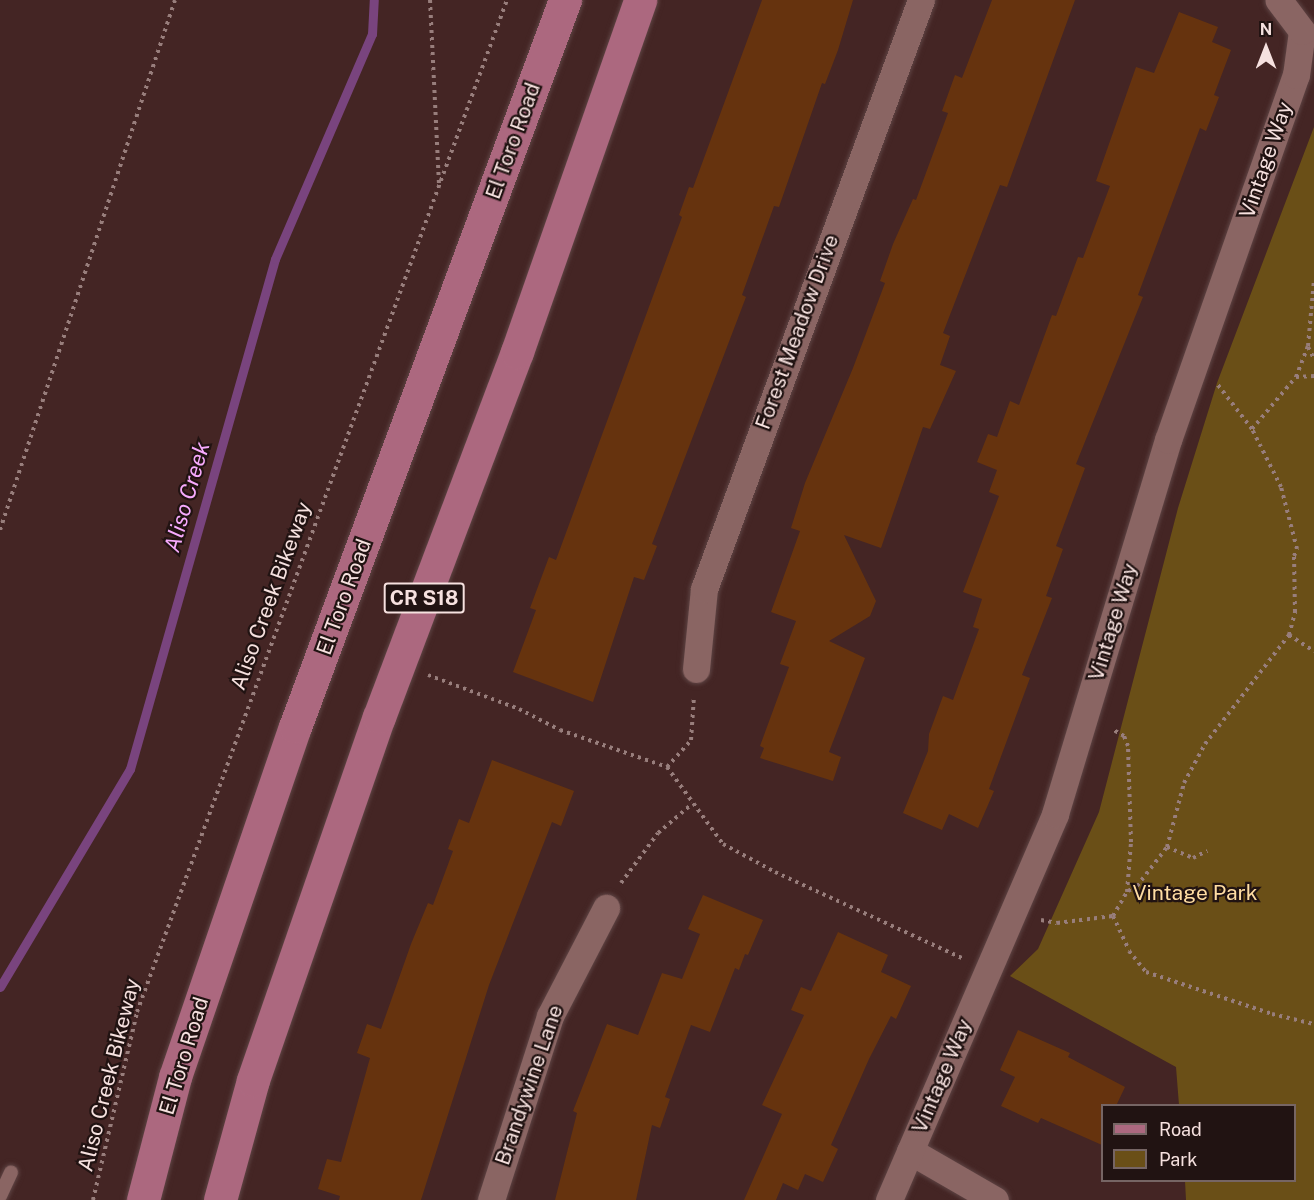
<!DOCTYPE html>
<html>
<head>
<meta charset="utf-8">
<style>
	body { margin:0 }
	#map { position:relative; width:1314px; height:1200px; overflow:hidden; background:#442524; font-family:"Public Sans",sans-serif }
	div>[style] { position:absolute }
	.green>* { inset:0; background:#6a4f17 }
	.stream>* { height:9px; margin:-4.5px; padding:0 4.5px; transform-origin:4.5px; border-radius:4.5px; background:#79447e }
	.building>* { inset:0; background:#66330e }
	.path>* { height:4px; margin-top:-2px; transform-origin:0; background:repeating-linear-gradient(90deg,#987e7c 0 3px,transparent 0 7.5px) }
	.roads { filter:drop-shadow(0 0 2px #5e4444) drop-shadow(0 0 2px #5e4444) }
	.lane>* { height:14px; margin:-7px; padding:0 7px; transform-origin:7px; border-radius:7px; background:#8a6563 }
	.street>* { height:27px; margin:-13.5px; padding:0 13.5px; transform-origin:13.5px; border-radius:13.5px; background:#8a6563 }
	.primary>* { height:33px; margin:-16.5px; padding:0 16.5px; transform-origin:16.5px; border-radius:16.5px; background:#ac687f }
	span { translate:-50% -50%; white-space:nowrap; text-align:center; line-height:1.15; -webkit-text-stroke:4.5px #211312; paint-order:stroke }
	.shield-label span { padding:2px 4px; background:#211312; border:2px solid; border-radius:4px; -webkit-text-stroke-width:0 }
	.shield-label { font-size:20px; color:#f6e1df; font-weight:700 }
	.street-label { font-size:21px; color:#f6e1df }
	.park-label { font-size:21px; color:#ffdda2 }
	.water-label { font-size:22px; color:#f7aafd; font-style:italic }
	.legend { position:absolute; left:1101px; top:1104px; width:195px; height:78px; box-sizing:border-box; background:#211312; border:2px solid #766564; margin:0; padding:8px 10px; list-style:none; font-size:18px; color:#f6e1df }
	.legend li { display:flex; align-items:center; gap:12px; height:30px }
	.legend b { width:30px; border:2px solid #766564 }
	.north { position:absolute; left:1236px; top:18px; width:60px; height:60px; -webkit-text-stroke:4px #211312; paint-order:stroke; rotate:0deg; font-size:16px; font-weight:700; line-height:24px; text-align:center; color:#f6e1df }
	.north::after { content:''; display:block; margin:auto; width:21px; height:27px; background:#f6e1df; clip-path:polygon(50% 0,100% 100%,50% 72%,0 100%) }
</style>
</head>
<body>
<div id="map">
	<div class="green">
		<i style="clip-path:polygon(1314px 127px,1314px 1200px,1186px 1200px,1185px 1181px,1294px 1180px,1294px 1106px,1179px 1105px,1176px 1067px,1010px 976px,1038px 949px,1099px 812px,1178px 508px,1217px 383px)"></i>
	</div>
	<div class="stream">
		<i style="left:0;top:987px;width:254px;rotate:-59.2deg"></i>
		<i style="left:130px;top:769px;width:530px;rotate:-74.13deg"></i>
		<i style="left:275px;top:259px;width:245px;rotate:-66.7deg"></i>
		<i style="left:372px;top:34px;width:34px;rotate:-87deg"></i>
	</div>
	<div class="building">
		<i style="clip-path:polygon(762px 0,853px 0,838px 50px,825px 84px,822px 83px,779px 207px,774px 206px,742px 295px,746px 297px,652px 544px,657px 546px,644px 580px,634px 577px,593px 702px,513px 672px,536px 610px,530px 608px,549px 557px,556px 560px,682px 217px,679px 215px,689px 187px,693px 188px)"></i>
		<i style="clip-path:polygon(992px 0,1075px 0,1007px 187px,1000px 185px,943px 333px,950px 336px,940px 365px,956px 371px,930px 429px,923px 427px,881px 548px,844px 535px,876px 601px,870px 616px,829px 641px,865px 658px,829px 752px,841px 757px,833px 781px,760px 758px,764px 748px,760px 746px,789px 667px,780px 664px,796px 621px,771px 612px,800px 531px,791px 528px,805px 483px,853px 368px,885px 283px,880px 281px,893px 244px,913px 199px,916px 200px,948px 113px,942px 111px,955px 75px,962px 78px)"></i>
		<i style="clip-path:polygon(1179px 12px,1218px 27px,1212px 42px,1231px 50px,1214px 95px,1219px 97px,1206px 131px,1200px 128px,1138px 295px,1143px 297px,1076px 464px,1085px 468px,1056px 546px,1063px 549px,1046px 596px,1052px 598px,1022px 675px,1030px 678px,989px 789px,994px 791px,978px 828px,949px 814px,942px 830px,903px 813px,928px 751px,929px 734px,943px 696px,953px 700px,979px 629px,973px 627px,982px 599px,963px 592px,999px 496px,989px 492px,997px 470px,977px 462px,988px 434px,997px 437px,1010px 401px,1019px 405px,1052px 315px,1056px 316px,1078px 257px,1083px 258px,1110px 186px,1096px 181px,1136px 67px,1154px 73px)"></i>
		<i style="clip-path:polygon(492px 760px,574px 791px,561px 826px,552px 822px,489px 985px,421px 1200px,339px 1200px,340px 1196px,318px 1189px,327px 1159px,341px 1162px,370px 1058px,357px 1053px,367px 1024px,381px 1029px,411px 944px,428px 903px,433px 905px,453px 851px,448px 849px,459px 819px,469px 823px)"></i>
		<i style="clip-path:polygon(703px 895px,763px 920px,748px 955px,745px 954px,739px 970px,735px 968px,710px 1032px,691px 1025px,665px 1097px,670px 1099px,660px 1128px,652px 1125px,636px 1200px,555px 1200px,577px 1113px,573px 1111px,607px 1024px,638px 1035px,662px 973px,682px 979px,700px 934px,688px 929px)"></i>
		<i style="clip-path:polygon(838px 932px,888px 955px,881px 972px,911px 986px,896px 1019px,891px 1016px,869px 1059px,831px 1145px,838px 1149px,823px 1182px,805px 1174px,798px 1190px,783px 1183px,776px 1200px,744px 1200px,782px 1114px,762px 1105px,804px 1015px,791px 1010px,801px 987px,811px 991px)"></i>
		<i style="clip-path:polygon(1018px 1030px,1070px 1053px,1068px 1057px,1125px 1087px,1116px 1106px,1102px 1106px,1102px 1145px,1041px 1118px,1038px 1123px,1001px 1106px,1015px 1077px,1000px 1070px)"></i>
	</div>
	<div class="path">
		<i style="left:430px;top:0;width:186px;rotate:87.2deg"></i>
		<i style="left:1308px;top:347px;width:13px;rotate:63deg"></i>
		<i style="left:1296px;top:377px;width:18px;rotate:-3deg"></i>
		<i style="left:1252px;top:429px;width:68px;rotate:-49.8deg"></i>
		<i style="left:1296px;top:377px;width:33px;rotate:-69deg"></i>
		<i style="left:1308px;top:346px;width:66px;rotate:-84.8deg"></i>
		<i style="left:0;top:530px;width:558px;rotate:-71.73deg"></i>
		<i style="left:1289px;top:635px;width:30px;rotate:33deg"></i>
		<i style="left:428px;top:675px;width:97px;rotate:20.5deg"></i>
		<i style="left:519px;top:709px;width:46px;rotate:27.1deg"></i>
		<i style="left:560px;top:730px;width:113px;rotate:19.1deg"></i>
		<i style="left:667px;top:767px;width:95px;rotate:54deg"></i>
		<i style="left:723px;top:844px;width:59px;rotate:28.3deg"></i>
		<i style="left:775px;top:872px;width:206px;rotate:24.7deg"></i>
		<i style="left:667px;top:767px;width:36px;rotate:-48deg"></i>
		<i style="left:691px;top:740px;width:44px;rotate:-86.1deg"></i>
		<i style="left:1167px;top:847px;width:66px;rotate:-75.1deg"></i>
		<i style="left:1184px;top:783px;width:44px;rotate:-61.7deg"></i>
		<i style="left:1205px;top:744px;width:138px;rotate:-52.4deg"></i>
		<i style="left:1289px;top:635px;width:24px;rotate:-75deg"></i>
		<i style="left:1295px;top:612px;width:56px;rotate:-91deg"></i>
		<i style="left:1294px;top:556px;width:8px;rotate:-67deg"></i>
		<i style="left:1297px;top:549px;width:64px;rotate:-104.5deg"></i>
		<i style="left:1281px;top:487px;width:65px;rotate:-116.6deg"></i>
		<i style="left:1252px;top:429px;width:56px;rotate:-127.7deg"></i>
		<i style="left:621px;top:883px;width:62px;rotate:-53.5deg"></i>
		<i style="left:658px;top:833px;width:45px;rotate:-40.5deg"></i>
		<i style="left:1128px;top:891px;width:10px;rotate:-29deg"></i>
		<i style="left:1137px;top:886px;width:49px;rotate:-52.4deg"></i>
		<i style="left:1167px;top:847px;width:28px;rotate:23deg"></i>
		<i style="left:1193px;top:858px;width:16px;rotate:-27deg"></i>
		<i style="left:1113px;top:916px;width:38px;rotate:65deg"></i>
		<i style="left:1129px;top:951px;width:27px;rotate:51deg"></i>
		<i style="left:1146px;top:972px;width:133px;rotate:18.4deg"></i>
		<i style="left:1272px;top:1014px;width:43px;rotate:13.4deg"></i>
		<i style="left:1041px;top:920px;width:16px;rotate:11deg"></i>
		<i style="left:1057px;top:923px;width:56px;rotate:-7.1deg"></i>
		<i style="left:1113px;top:916px;width:28px;rotate:-60deg"></i>
		<i style="left:1127px;top:892px;width:50px;rotate:-85.4deg"></i>
		<i style="left:1131px;top:842px;width:96px;rotate:-91.8deg"></i>
		<i style="left:1128px;top:746px;width:11px;rotate:-112deg"></i>
		<i style="left:1124px;top:736px;width:14px;rotate:-150deg"></i>
		<i style="left:93px;top:1200px;width:193px;rotate:-76.8deg"></i>
		<i style="left:137px;top:1012px;width:1078px;rotate:-69.92deg"></i>
	</div>
	<div class="roads">
		<div class="lane">
			<i style="left:0;top:1196px;width:26px;rotate:-65deg"></i>
		</div>
		<div class="street">
			<i style="left:696px;top:669px;width:80px;rotate:-84.3deg"></i>
			<i style="left:704px;top:589px;width:628px;rotate:-69.78deg"></i>
			<i style="left:910px;top:1151px;width:98px;rotate:30deg"></i>
			<i style="left:491px;top:1200px;width:193px;rotate:-72.2deg"></i>
			<i style="left:550px;top:1016px;width:122px;rotate:-62.6deg"></i>
			<i style="left:889px;top:1200px;width:420px;rotate:-66.7deg"></i>
			<i style="left:1055px;top:814px;width:391px;rotate:-73.2deg"></i>
			<i style="left:1168px;top:440px;width:387px;rotate:-70.7deg"></i>
			<i style="left:1296px;top:75px;width:44px;rotate:-82.2deg"></i>
			<i style="left:1302px;top:31px;width:39px;rotate:-127deg"></i>
		</div>
		<div class="primary">
			<i style="left:143px;top:1200px;width:127px;rotate:-75.4deg"></i>
			<i style="left:175px;top:1077px;width:370px;rotate:-71.1deg"></i>
			<i style="left:295px;top:727px;width:776px;rotate:-69.63deg"></i>
			<i style="left:220px;top:1200px;width:124px;rotate:-74.6deg"></i>
			<i style="left:253px;top:1080px;width:384px;rotate:-70.9deg"></i>
			<i style="left:379px;top:717px;width:390px;rotate:-69.3deg"></i>
			<i style="left:517px;top:352px;width:373px;rotate:-70.7deg"></i>
		</div>
	</div>
	<div class="shield-label">
		<span style="left:424px;top:598px">CR S18</span>
	</div>
	<div class="street-label">
		<span style="left:513px;top:141px;rotate:-70deg">El Toro Road</span>
		<span style="left:1266px;top:160px;rotate:-71deg">Vintage Way</span>
		<span style="left:797px;top:332px;rotate:-70deg">Forest Meadow Drive</span>
		<span style="left:271px;top:596px;rotate:-70deg">Aliso Creek Bikeway</span>
		<span style="left:344px;top:597px;rotate:-70deg">El Toro Road</span>
		<span style="left:1113px;top:622px;rotate:-73deg">Vintage Way</span>
		<span style="left:184px;top:1056px;rotate:-73deg">El Toro Road</span>
		<span style="left:109px;top:1075px;rotate:-76deg">Aliso Creek Bikeway</span>
		<span style="left:942px;top:1076px;rotate:-67deg">Vintage Way</span>
		<span style="left:529px;top:1085px;rotate:-71deg">Brandywine Lane</span>
	</div>
	<div class="park-label">
		<span style="left:1195px;top:893px">Vintage Park</span>
	</div>
	<div class="water-label">
		<span style="left:187px;top:497px;rotate:-74deg">Aliso Creek</span>
	</div>
	<ul class="legend">
	<li><b style="height:8px;background:#ac687f"></b>Road</li>
	<li><b style="height:16px;background:#6a4f17"></b>Park</li>
	</ul>
	<div class="north">N</div>
</div>
</body>
</html>
